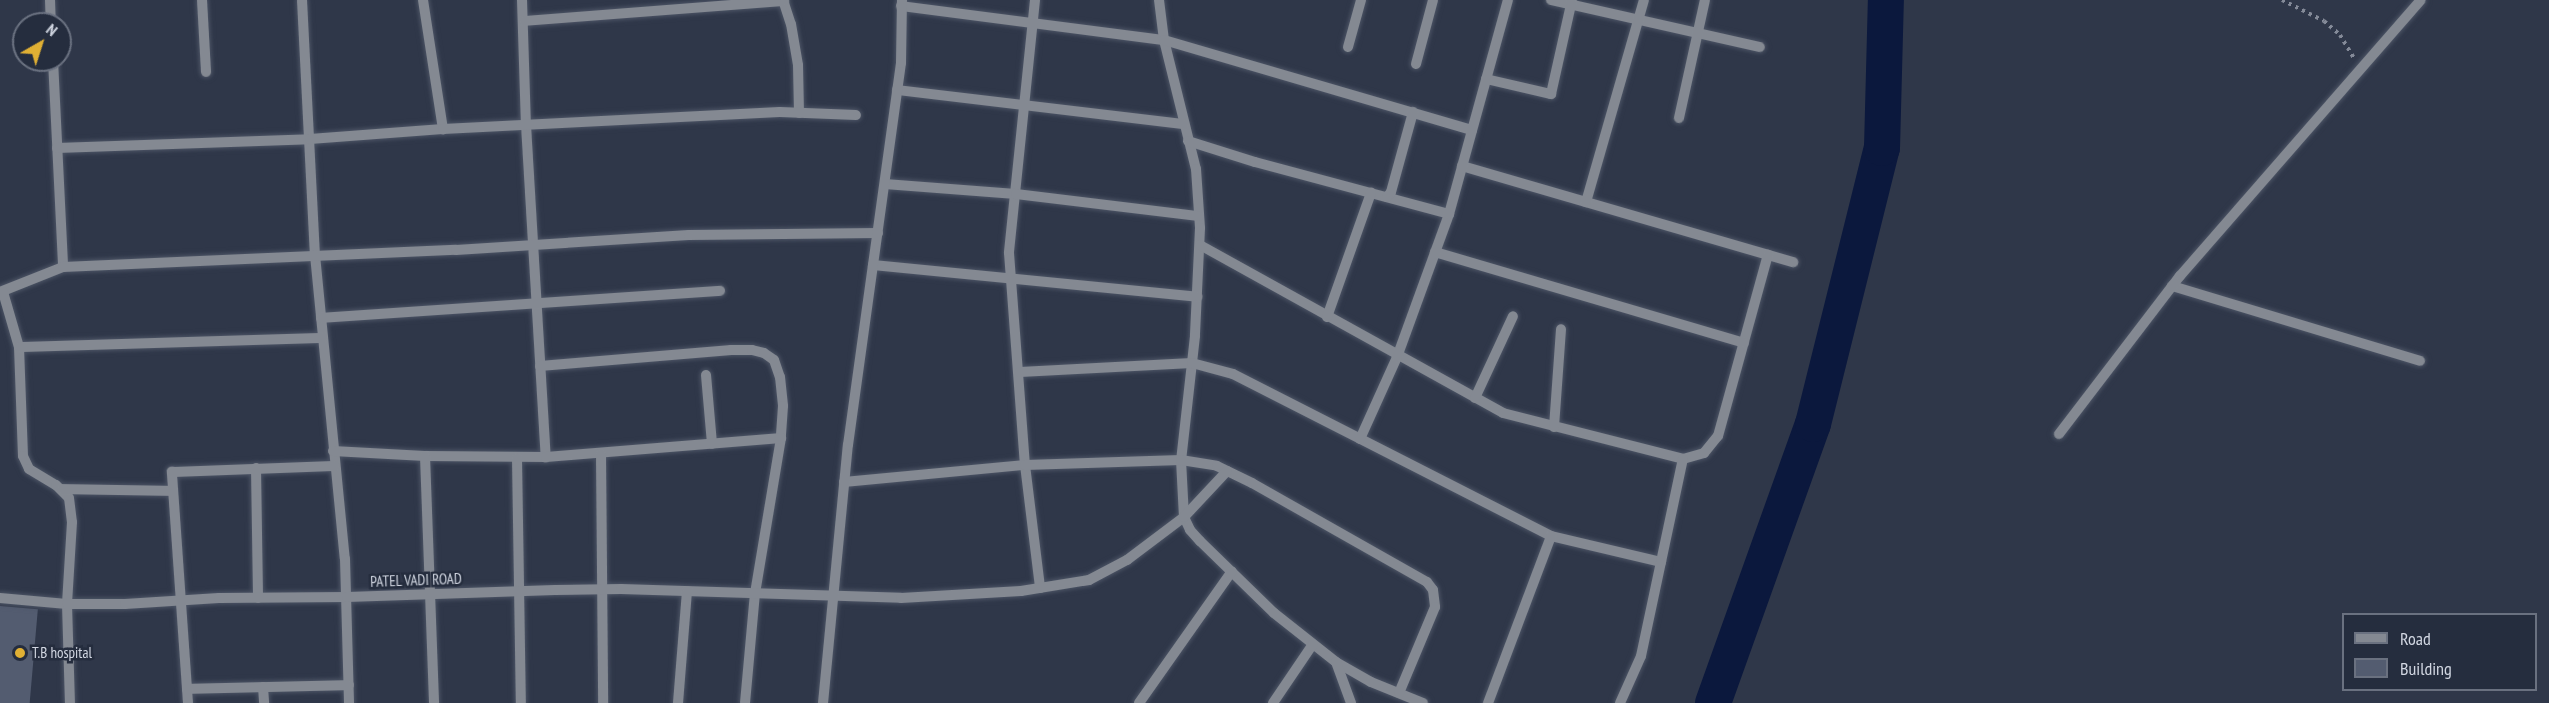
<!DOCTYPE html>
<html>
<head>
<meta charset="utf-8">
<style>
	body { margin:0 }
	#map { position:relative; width:2549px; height:703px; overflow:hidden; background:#2f3749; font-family:"PT Sans Narrow",sans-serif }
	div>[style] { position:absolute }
	.river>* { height:36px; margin:-18px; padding:0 18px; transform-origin:18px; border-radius:18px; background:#0b183d }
	.building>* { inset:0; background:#535c70; transform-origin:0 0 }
	.path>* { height:4px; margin-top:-2px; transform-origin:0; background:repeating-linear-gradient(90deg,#848a98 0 3px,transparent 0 7.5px) }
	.roads { filter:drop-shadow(0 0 2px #4c5465) drop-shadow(0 0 2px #4c5465) }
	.minor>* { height:10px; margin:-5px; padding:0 5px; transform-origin:5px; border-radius:5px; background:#848992 }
	.dots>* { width:16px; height:16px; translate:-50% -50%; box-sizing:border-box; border:3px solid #252d3e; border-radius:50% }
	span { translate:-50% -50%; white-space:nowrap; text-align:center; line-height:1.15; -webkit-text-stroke:5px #252d3e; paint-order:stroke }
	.street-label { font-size:15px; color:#d2d7e2 }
	.poi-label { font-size:15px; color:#d2d7e2 }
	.left { translate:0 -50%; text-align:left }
	.legend { position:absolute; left:2342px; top:613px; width:195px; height:78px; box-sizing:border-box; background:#252d3e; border:2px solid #6a7180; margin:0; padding:8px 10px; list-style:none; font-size:18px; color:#d2d7e2 }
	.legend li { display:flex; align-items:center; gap:12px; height:30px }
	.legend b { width:30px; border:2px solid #6a7180 }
	.north { position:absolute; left:12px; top:12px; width:60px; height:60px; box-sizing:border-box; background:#252d3e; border:2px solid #6a7180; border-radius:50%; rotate:39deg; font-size:16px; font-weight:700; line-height:24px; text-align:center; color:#d2d7e2 }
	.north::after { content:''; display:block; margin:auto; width:21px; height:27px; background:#e0b034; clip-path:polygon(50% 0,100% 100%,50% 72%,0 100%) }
</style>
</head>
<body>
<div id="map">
	<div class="river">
		<i style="left:1713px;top:703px;width:296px;rotate:-70.3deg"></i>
		<i style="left:1813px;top:424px;width:284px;rotate:-76deg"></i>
		<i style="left:1882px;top:148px;width:148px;rotate:-88.5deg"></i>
	</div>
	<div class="building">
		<i style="left:0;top:606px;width:38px;height:97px;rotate:5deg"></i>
	</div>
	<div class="path">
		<i style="left:2282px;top:0;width:47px;rotate:26.6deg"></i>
		<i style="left:2324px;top:21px;width:21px;rotate:41deg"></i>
		<i style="left:2340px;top:35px;width:27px;rotate:59deg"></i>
	</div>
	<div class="roads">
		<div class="minor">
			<i style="left:50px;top:0;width:24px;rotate:88deg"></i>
			<i style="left:202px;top:0;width:72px;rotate:86.8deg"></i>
			<i style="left:302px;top:0;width:255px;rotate:87.1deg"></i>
			<i style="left:315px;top:255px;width:305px;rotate:84.4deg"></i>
			<i style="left:345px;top:559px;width:144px;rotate:88.4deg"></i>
			<i style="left:423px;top:0;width:131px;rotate:81.2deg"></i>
			<i style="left:522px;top:0;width:125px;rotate:88.2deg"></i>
			<i style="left:526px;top:125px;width:333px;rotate:86.6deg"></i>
			<i style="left:783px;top:0;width:25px;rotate:72deg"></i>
			<i style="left:791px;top:24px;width:42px;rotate:80.3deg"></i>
			<i style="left:798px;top:65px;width:48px;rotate:88.8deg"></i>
			<i style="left:1035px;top:0;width:254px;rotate:95.9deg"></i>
			<i style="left:1009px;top:253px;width:213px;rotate:85.7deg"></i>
			<i style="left:1025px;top:465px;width:124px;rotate:83deg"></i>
			<i style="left:1159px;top:0;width:40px;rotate:82.9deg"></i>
			<i style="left:1164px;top:40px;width:133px;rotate:76.1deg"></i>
			<i style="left:1196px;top:169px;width:59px;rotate:86.1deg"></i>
			<i style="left:1200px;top:228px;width:108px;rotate:92.7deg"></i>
			<i style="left:1195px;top:336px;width:125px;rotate:96.4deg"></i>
			<i style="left:1181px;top:460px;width:57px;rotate:87deg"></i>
			<i style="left:1184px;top:517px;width:14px;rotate:65deg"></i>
			<i style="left:1190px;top:530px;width:15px;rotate:48deg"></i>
			<i style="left:1200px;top:541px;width:103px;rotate:44.2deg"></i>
			<i style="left:1274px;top:613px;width:79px;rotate:38.3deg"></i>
			<i style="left:1336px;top:662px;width:40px;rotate:29.7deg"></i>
			<i style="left:1371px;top:682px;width:56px;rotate:22deg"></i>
			<i style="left:1551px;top:0;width:214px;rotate:12.7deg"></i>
			<i style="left:901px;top:6px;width:265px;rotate:7.4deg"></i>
			<i style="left:1164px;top:40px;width:321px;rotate:16.3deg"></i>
			<i style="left:524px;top:21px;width:261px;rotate:-4.4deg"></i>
			<i style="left:1348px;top:47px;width:49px;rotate:-74.5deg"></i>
			<i style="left:53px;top:60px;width:207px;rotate:87.2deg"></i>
			<i style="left:1416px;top:64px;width:66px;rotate:-75.1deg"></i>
			<i style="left:1486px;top:79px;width:67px;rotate:13deg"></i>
			<i style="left:1551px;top:94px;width:96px;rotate:-77.4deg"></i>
			<i style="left:897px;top:90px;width:289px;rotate:6.8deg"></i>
			<i style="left:1679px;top:118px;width:121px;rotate:-77.6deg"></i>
			<i style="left:1188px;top:141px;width:70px;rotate:17.4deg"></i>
			<i style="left:1255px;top:162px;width:201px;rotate:15deg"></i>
			<i style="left:57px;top:148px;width:253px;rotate:-2deg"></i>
			<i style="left:310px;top:139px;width:133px;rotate:-4.3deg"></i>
			<i style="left:443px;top:129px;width:337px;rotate:-2.9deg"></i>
			<i style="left:780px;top:112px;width:76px;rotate:2.3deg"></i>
			<i style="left:1462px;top:166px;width:345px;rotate:16.2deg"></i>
			<i style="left:885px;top:184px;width:131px;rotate:4.4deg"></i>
			<i style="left:1016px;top:194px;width:184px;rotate:6.9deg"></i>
			<i style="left:1387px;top:197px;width:6px;rotate:-51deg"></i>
			<i style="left:1391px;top:192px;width:83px;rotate:-74.6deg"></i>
			<i style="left:1586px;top:202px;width:210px;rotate:-74deg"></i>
			<i style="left:1200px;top:245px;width:346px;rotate:29deg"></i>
			<i style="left:1503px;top:413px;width:186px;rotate:14.3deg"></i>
			<i style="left:1683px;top:459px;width:22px;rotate:-16deg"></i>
			<i style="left:1704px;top:453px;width:22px;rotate:-51deg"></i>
			<i style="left:1718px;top:436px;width:188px;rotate:-74.6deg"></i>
			<i style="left:1435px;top:252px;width:322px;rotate:16.4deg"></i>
			<i style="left:873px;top:265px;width:326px;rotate:5.6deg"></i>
			<i style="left:2172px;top:286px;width:259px;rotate:16.8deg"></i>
			<i style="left:0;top:292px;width:68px;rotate:-21.6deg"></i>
			<i style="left:63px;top:267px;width:393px;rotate:-2.5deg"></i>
			<i style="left:456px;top:250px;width:233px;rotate:-3.7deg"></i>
			<i style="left:689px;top:235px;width:189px;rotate:-0.6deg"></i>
			<i style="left:3px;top:292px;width:57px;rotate:73.8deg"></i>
			<i style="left:19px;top:347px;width:109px;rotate:87.9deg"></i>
			<i style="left:23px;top:456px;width:14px;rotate:65deg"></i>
			<i style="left:29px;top:469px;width:31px;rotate:31deg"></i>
			<i style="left:56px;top:485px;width:18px;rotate:45deg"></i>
			<i style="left:69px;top:498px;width:24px;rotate:83deg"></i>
			<i style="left:72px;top:522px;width:82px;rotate:93.5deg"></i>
			<i style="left:67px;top:604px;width:99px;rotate:88.3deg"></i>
			<i style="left:1327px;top:317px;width:132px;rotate:-70.5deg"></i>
			<i style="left:321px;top:318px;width:400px;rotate:-3.9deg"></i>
			<i style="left:19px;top:347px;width:304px;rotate:-1.7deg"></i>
			<i style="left:540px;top:366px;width:192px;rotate:-4.8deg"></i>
			<i style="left:731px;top:350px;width:21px"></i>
			<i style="left:752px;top:350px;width:12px;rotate:14deg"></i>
			<i style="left:764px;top:353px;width:12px;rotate:35deg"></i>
			<i style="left:774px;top:360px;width:18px;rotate:71deg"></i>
			<i style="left:780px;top:377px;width:29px;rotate:84deg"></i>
			<i style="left:783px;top:406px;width:32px;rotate:94deg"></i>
			<i style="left:781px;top:438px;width:157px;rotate:99.5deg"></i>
			<i style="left:755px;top:593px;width:110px;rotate:95.2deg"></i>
			<i style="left:1020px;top:372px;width:172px;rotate:-3deg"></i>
			<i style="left:1192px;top:363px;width:42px;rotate:15deg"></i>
			<i style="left:1233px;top:374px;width:357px;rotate:27deg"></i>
			<i style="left:1551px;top:536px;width:113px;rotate:13.3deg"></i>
			<i style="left:706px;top:375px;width:69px;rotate:85deg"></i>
			<i style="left:1475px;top:398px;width:90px;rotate:-65.1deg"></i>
			<i style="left:1554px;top:427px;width:98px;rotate:-85.9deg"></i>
			<i style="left:2059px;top:434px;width:199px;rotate:-52.6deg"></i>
			<i style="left:2180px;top:276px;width:366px;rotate:-48.9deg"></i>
			<i style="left:1360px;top:439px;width:90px;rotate:-65.7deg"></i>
			<i style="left:1397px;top:357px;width:152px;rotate:-70deg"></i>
			<i style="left:1449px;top:214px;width:222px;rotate:-74.6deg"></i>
			<i style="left:333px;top:451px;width:92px;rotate:3.1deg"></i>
			<i style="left:425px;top:456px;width:121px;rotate:0.5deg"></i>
			<i style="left:546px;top:457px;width:236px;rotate:-4.6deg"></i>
			<i style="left:601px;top:454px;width:249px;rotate:89.5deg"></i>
			<i style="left:425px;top:456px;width:247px;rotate:87.9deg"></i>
			<i style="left:517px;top:458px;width:245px;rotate:89.1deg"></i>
			<i style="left:256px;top:468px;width:130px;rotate:89.1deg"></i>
			<i style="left:844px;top:482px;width:182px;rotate:-5.4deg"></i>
			<i style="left:1025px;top:465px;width:156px;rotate:-1.8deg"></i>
			<i style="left:1181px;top:460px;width:36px;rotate:9deg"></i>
			<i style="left:1217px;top:466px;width:39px;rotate:26deg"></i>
			<i style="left:1252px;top:483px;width:201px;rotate:29.5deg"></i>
			<i style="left:1427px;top:582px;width:10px;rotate:53deg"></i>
			<i style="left:1433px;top:590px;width:17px;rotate:83deg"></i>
			<i style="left:1435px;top:607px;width:93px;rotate:112.7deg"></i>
			<i style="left:62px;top:489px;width:111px;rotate:1deg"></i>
			<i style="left:0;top:598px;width:67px;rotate:5.1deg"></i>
			<i style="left:67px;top:604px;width:58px"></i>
			<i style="left:125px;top:604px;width:94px;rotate:-3.7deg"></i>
			<i style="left:219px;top:598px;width:128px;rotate:-0.4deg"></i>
			<i style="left:347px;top:597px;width:208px;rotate:-1.9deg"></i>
			<i style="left:555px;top:590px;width:66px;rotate:-0.9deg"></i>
			<i style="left:621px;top:589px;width:280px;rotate:1.8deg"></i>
			<i style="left:901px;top:598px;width:120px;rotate:-3.3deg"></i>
			<i style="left:1021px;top:591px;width:69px;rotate:-9.2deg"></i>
			<i style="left:1089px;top:580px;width:43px;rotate:-27.8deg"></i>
			<i style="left:1127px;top:560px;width:71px;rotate:-37deg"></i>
			<i style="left:1184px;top:517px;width:63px;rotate:-46.9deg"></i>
			<i style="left:1336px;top:662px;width:44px;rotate:69.9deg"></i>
			<i style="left:263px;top:687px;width:16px;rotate:86deg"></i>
			<i style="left:187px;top:689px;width:162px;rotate:-1.4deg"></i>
			<i style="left:188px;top:703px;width:232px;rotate:-94deg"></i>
			<i style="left:172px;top:472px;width:163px;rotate:-2.1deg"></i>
			<i style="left:678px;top:703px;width:112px;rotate:-85.4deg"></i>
			<i style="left:823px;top:703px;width:259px;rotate:-84.5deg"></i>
			<i style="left:848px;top:445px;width:386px;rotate:-82.1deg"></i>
			<i style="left:901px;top:63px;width:63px;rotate:-89.1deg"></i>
			<i style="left:1139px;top:703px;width:161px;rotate:-54.8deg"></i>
			<i style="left:1273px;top:703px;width:71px;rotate:-55.9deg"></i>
			<i style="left:1488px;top:703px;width:178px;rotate:-69.3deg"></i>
			<i style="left:1620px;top:703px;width:51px;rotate:-65.9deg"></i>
			<i style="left:1641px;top:656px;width:201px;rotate:-78deg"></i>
		</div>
	</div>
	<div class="dots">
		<i style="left:20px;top:653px;background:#e0b034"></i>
	</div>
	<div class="street-label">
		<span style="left:416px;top:580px;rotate:-2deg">PATEL VADI ROAD</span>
	</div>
	<div class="poi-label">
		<span class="left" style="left:32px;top:653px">T.B hospital</span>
	</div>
	<ul class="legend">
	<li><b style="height:8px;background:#848992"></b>Road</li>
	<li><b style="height:16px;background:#535c70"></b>Building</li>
	</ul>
	<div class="north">N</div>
</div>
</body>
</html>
